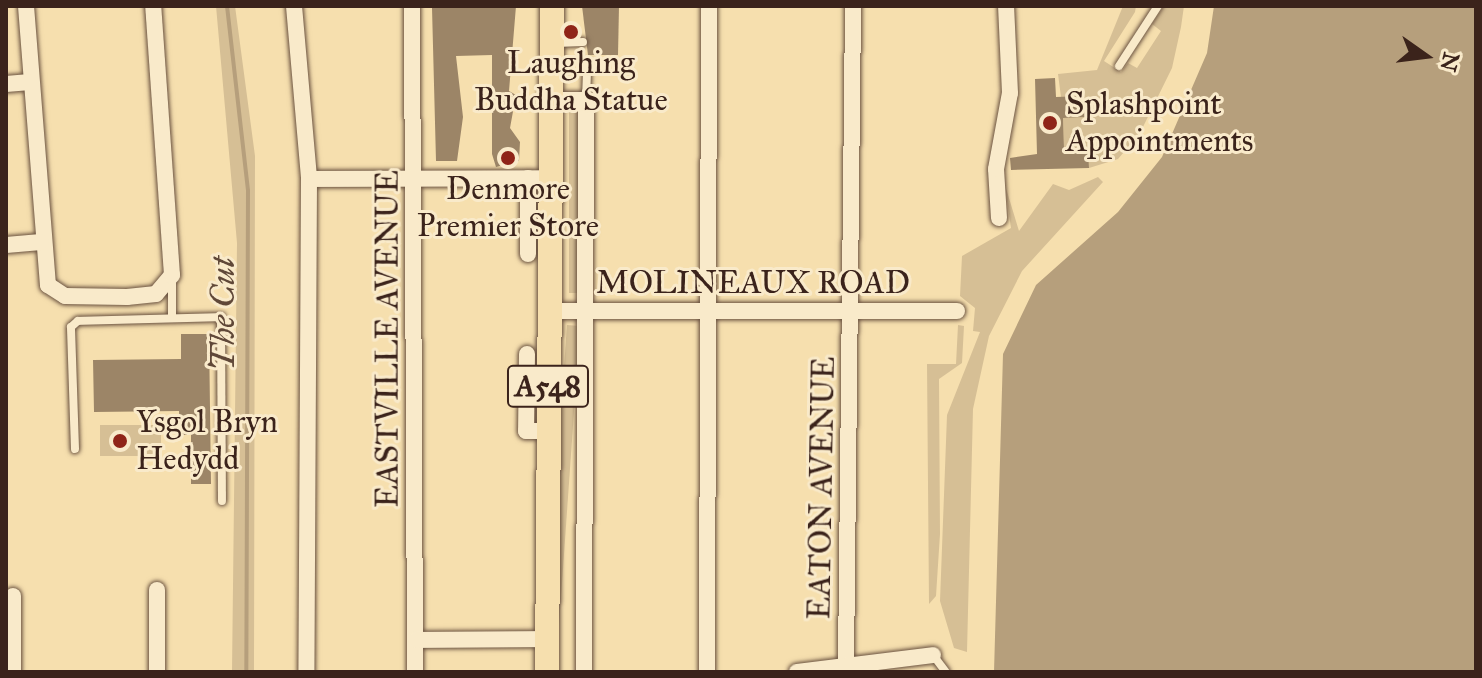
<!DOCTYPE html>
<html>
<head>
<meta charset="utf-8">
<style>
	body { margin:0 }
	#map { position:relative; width:1482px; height:678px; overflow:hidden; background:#f6dfae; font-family:"IM FELL Great Primer",serif }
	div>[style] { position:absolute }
	.green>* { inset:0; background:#d6bf95; transform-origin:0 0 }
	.water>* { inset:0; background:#b69f7c }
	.stream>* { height:4px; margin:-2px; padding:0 2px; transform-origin:2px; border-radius:2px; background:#b69f7c }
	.building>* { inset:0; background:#9c8567 }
	.roads { filter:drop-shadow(0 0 2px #6a5240) drop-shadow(0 0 2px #6a5240) }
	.lane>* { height:8px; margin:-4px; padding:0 4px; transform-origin:4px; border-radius:4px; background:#f9eaca }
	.street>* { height:16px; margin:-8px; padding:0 8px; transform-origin:8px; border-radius:8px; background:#f9eaca }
	.primary>* { height:24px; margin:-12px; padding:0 12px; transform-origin:12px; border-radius:12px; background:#f6dfae }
	.dots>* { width:22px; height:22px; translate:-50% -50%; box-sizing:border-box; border:4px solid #f9eaca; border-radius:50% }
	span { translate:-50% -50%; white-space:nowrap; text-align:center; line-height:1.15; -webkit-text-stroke:6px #f9eaca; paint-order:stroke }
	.shield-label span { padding:2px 6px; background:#f9eaca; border:2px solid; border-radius:6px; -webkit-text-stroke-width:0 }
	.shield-label { font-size:30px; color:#3b231b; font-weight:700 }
	.poi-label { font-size:32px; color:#3b231b }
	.left { translate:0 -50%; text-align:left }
	.street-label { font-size:32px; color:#3b231b }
	.water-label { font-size:34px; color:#604838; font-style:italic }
	.frame { position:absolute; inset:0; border:8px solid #3b231b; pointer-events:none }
	.north { position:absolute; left:1386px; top:16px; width:80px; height:80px; -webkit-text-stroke:6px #f9eaca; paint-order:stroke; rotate:104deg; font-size:22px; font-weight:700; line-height:32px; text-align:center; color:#3b231b }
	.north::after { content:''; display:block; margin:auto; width:28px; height:36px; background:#3b231b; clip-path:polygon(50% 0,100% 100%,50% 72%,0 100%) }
</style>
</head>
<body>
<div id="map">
	<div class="green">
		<i style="clip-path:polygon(216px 6px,235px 6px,255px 156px,254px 672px,232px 672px,237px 243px)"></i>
		<i style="clip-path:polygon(1123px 6px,1136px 6px,1135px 12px,1104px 61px,1121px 72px,1128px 63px,1137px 68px,1161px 31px,1152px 24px,1164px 6px,1184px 6px,1181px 27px,1172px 68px,1140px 133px,1118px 159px,1089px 168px,1088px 147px,1064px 148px,1063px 118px,1084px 117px,1061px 97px,1058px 74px,1097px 70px)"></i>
		<i style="left:569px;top:112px;width:12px;height:181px"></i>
		<i style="clip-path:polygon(1098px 177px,1103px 182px,1022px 271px,989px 336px,973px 409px,967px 652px,954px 648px,940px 601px,947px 415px,980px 332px,973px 331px,975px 308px,960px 296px,962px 256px,1011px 228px,1005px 185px,1019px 231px,1053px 184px,1069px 190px)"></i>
		<i style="left:567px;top:325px;width:13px;height:347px;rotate:4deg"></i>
		<i style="clip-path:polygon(958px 325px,964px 326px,962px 363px,939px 379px,940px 534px,936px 596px,929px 604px,927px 364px,956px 364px)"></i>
		<i style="left:100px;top:425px;width:61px;height:31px"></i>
	</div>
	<div class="water">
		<i style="clip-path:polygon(1214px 6px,1476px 6px,1476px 672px,994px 672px,1003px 354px,1036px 285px,1118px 212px,1162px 157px,1207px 53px)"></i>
	</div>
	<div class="stream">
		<i style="left:227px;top:6px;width:186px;rotate:83.5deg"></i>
		<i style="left:248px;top:191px;width:481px;rotate:90.2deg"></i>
	</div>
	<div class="building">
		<i style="clip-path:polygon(516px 6px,509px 91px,516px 95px,510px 128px,520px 142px,519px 161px,496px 167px,492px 154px,492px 55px,456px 56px,463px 117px,457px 161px,436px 161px,432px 8px)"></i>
		<i style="clip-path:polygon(582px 6px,619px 6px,618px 55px,588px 55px)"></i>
		<i style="clip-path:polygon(1055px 78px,1056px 97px,1084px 96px,1085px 117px,1063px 118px,1064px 148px,1088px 147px,1089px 168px,1011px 170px,1010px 158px,1037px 154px,1035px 79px)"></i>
		<i style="clip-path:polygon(181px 334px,209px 334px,211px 484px,191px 484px,191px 435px,180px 435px,179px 411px,94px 412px,93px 360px,181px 359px)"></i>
	</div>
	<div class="roads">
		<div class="lane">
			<i style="left:556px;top:43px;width:27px;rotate:-2deg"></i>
			<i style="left:1119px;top:66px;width:72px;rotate:-57deg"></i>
			<i style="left:586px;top:100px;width:37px;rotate:-88deg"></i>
			<i style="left:172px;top:279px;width:39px;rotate:90deg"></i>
			<i style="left:75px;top:449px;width:122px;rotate:-91.9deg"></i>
			<i style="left:71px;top:327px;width:9px;rotate:-41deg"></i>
			<i style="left:78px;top:321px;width:143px;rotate:-1.6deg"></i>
			<i style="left:221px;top:317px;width:184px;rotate:89.7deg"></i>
			<i style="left:933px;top:655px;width:21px;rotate:53deg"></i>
		</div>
		<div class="street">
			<i style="left:26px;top:6px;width:280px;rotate:85.5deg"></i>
			<i style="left:48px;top:285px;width:20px;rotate:33deg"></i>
			<i style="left:65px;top:296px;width:62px;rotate:0.9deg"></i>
			<i style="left:127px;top:297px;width:29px;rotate:-6deg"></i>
			<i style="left:156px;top:294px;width:25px;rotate:-50deg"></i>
			<i style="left:172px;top:275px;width:270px;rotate:-94deg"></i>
			<i style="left:294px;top:6px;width:174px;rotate:85deg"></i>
			<i style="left:309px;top:179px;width:493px;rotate:90.3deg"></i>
			<i style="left:412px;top:6px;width:666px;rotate:89.74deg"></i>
			<i style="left:6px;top:84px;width:24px;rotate:-5deg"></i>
			<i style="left:551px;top:100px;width:35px"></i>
			<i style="left:586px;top:100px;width:572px;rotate:90.2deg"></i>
			<i style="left:309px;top:179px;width:241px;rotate:-0.2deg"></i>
			<i style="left:999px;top:218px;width:49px;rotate:-93.5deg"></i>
			<i style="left:996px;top:169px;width:77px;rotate:-79.6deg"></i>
			<i style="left:1010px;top:93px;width:87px;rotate:-92.6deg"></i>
			<i style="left:6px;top:245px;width:35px;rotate:-5deg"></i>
			<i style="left:528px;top:254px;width:76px;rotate:-90deg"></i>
			<i style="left:549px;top:311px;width:408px"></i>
			<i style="left:527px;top:354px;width:77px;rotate:90.7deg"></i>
			<i style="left:526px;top:431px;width:22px"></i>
			<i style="left:416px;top:640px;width:131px;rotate:-0.4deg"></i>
			<i style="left:846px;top:665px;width:659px;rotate:-89.39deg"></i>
			<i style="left:13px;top:672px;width:76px;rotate:-90deg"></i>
			<i style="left:157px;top:672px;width:82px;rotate:-90deg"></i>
			<i style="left:707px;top:672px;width:666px;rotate:-89.83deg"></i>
			<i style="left:797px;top:672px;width:137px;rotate:-7.1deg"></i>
		</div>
		<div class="primary">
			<i style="left:547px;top:672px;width:666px;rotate:-89.57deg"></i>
		</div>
	</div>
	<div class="dots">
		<i style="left:571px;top:32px;background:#8f2418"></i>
		<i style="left:1050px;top:123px;background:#8f2418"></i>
		<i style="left:508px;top:158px;background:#8f2418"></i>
		<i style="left:120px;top:441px;background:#8f2418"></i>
	</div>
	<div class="shield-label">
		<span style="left:548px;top:386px">A548</span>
	</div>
	<div class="poi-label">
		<span style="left:571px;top:82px">Laughing<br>Buddha Statue</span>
		<span class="left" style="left:1066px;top:123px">Splashpoint<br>Appointments</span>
		<span style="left:508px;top:208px">Denmore<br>Premier Store</span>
		<span class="left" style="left:136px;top:441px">Ysgol Bryn<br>Hedydd</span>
	</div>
	<div class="street-label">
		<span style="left:753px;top:283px">MOLINEAUX ROAD</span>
		<span style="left:388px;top:339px;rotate:-90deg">EASTVILLE AVENUE</span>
		<span style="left:822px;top:488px;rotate:-89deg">EATON AVENUE</span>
	</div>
	<div class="water-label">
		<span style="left:223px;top:314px;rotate:-90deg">The Cut</span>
	</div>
	<div class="frame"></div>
	<div class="north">N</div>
</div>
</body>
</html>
